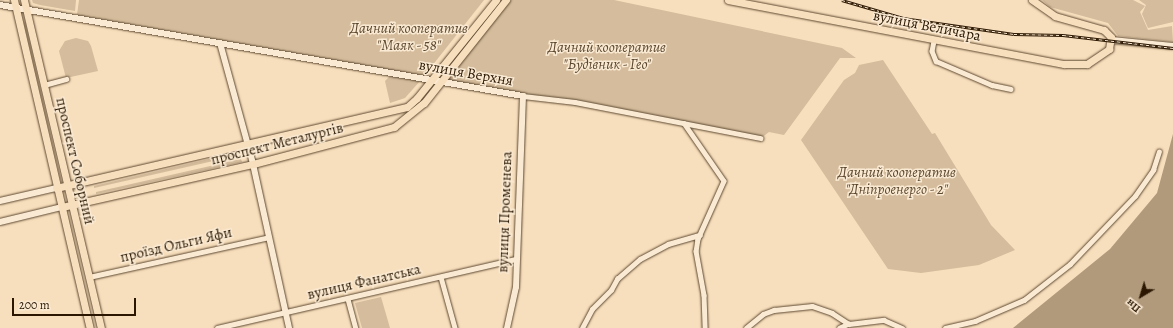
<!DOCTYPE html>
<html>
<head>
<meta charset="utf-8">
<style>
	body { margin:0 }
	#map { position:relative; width:1173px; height:328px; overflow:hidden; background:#f7debc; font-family:Alegreya,serif }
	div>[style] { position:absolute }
	.green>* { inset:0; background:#d4bc9c }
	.water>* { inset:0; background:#b19a7c }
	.roads { filter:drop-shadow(0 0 1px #5d4830) drop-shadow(0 0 1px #5d4830) }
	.street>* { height:4.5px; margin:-2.25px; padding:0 2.25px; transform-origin:2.25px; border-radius:2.25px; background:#faead3 }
	.secondary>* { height:6px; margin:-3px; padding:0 3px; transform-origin:3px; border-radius:3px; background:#faead3 }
	.primary>* { height:7px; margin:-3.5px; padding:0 3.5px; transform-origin:3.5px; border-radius:3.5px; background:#f7debc }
	.rail>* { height:2.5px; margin-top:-1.25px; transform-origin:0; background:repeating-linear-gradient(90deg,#faead3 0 3px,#2a1601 0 6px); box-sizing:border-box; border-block:1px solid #2a1601 }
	span { translate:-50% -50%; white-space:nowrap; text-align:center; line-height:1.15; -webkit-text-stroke:3px #faead3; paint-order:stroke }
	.street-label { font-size:15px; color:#2a1601 }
	.park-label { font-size:15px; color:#5d4830; font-style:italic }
	.north { position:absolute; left:1121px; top:276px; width:40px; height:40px; -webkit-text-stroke:3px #faead3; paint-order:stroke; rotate:218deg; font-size:11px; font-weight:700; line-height:16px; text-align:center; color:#2a1601 }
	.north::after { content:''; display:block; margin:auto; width:14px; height:18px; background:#2a1601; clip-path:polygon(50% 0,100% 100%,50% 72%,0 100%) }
	.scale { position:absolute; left:12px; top:298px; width:124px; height:18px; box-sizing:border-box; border:2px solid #2a1601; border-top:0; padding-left:5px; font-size:12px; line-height:14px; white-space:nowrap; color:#2a1601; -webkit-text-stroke:3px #faead3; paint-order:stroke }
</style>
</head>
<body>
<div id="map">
	<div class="green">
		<i style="clip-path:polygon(32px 0,76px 0,75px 11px,40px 5px,33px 3px)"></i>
		<i style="clip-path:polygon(79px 0,484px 0,424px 76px,77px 15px)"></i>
		<i style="clip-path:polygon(506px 0,614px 0,842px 48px,856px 58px,840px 58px,784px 135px,769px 132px,761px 138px,441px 82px)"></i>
		<i style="clip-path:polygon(1042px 0,1133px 0,1145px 6px,1140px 12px,1148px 30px,1172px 26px,1173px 42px,1118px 36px,1108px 23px,1050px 7px)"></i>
		<i style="clip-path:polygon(1139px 0,1173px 0,1173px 22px,1148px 28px,1142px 14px,1146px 5px)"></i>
		<i style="clip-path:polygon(25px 22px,62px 182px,61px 182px,24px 23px)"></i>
		<i style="clip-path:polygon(76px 38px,88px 41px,91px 46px,98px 71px,66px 78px,59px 51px,65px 41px)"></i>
		<i style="clip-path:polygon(883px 60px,932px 134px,935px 133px,991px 225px,1015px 250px,979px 265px,921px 273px,888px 269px,801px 140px,844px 80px,855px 73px,859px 65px)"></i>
		<i style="clip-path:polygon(390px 76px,420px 81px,405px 98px,390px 103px,385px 81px)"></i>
		<i style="clip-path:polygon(239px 152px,240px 155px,94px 188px,94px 186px)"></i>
		<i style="clip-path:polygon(241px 159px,242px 162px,96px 194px,96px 192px)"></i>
		<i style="clip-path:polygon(381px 297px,390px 328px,362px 328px,355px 303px)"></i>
	</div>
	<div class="water">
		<i style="clip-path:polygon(1173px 134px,1173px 328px,1013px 328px,1110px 249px,1157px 193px)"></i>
	</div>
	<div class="roads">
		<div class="street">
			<i style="left:934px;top:41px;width:10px;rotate:101deg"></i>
			<i style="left:932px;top:51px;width:11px;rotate:68deg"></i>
			<i style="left:936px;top:61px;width:61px;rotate:23.2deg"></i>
			<i style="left:992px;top:85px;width:19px;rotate:12deg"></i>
			<i style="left:44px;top:85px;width:23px;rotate:-15deg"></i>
			<i style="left:523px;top:96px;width:52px;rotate:6.6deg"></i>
			<i style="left:575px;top:102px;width:189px;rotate:11deg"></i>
			<i style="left:684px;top:123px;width:70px;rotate:55.4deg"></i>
			<i style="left:724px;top:181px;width:64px;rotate:114.1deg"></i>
			<i style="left:698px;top:239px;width:12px;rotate:99deg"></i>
			<i style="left:696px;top:251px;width:45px;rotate:79.7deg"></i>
			<i style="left:704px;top:295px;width:33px;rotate:88deg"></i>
			<i style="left:89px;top:277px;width:184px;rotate:-12.5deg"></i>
			<i style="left:441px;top:277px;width:53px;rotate:74.6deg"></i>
			<i style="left:348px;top:299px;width:30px;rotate:75deg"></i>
			<i style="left:849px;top:324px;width:35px;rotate:-7deg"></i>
			<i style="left:884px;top:320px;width:20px;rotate:24deg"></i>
			<i style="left:217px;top:328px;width:306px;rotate:-13deg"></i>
			<i style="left:582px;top:328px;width:21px;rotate:-62deg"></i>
			<i style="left:592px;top:309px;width:27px;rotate:-45deg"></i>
			<i style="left:611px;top:290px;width:13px;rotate:-61deg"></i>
			<i style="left:617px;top:279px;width:30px;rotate:-41deg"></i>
			<i style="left:640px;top:259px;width:32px;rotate:-28deg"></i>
			<i style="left:668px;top:244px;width:33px;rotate:-16deg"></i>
			<i style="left:746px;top:328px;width:22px;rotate:-39deg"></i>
			<i style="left:763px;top:314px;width:12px;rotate:-20deg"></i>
			<i style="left:774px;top:310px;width:38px;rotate:-6deg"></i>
			<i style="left:812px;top:306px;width:21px;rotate:19deg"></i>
			<i style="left:832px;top:313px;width:20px;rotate:33deg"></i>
			<i style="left:849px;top:324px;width:10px;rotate:156deg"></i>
			<i style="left:945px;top:328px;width:31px;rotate:-13deg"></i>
			<i style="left:975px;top:321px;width:53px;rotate:-23.2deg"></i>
			<i style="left:1024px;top:300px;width:58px;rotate:-38deg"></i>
			<i style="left:1070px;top:264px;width:94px;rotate:-46.3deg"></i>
			<i style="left:1135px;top:196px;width:32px;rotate:-55deg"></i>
			<i style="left:1153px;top:170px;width:19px;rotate:-72deg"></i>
		</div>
		<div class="secondary">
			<i style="left:0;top:5px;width:531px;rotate:9.87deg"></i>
			<i style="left:523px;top:96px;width:191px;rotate:92.1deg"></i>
			<i style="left:516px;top:287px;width:42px;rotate:102.4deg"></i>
			<i style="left:1112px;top:40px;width:61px;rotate:5.6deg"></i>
			<i style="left:220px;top:43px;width:125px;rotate:74.7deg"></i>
			<i style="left:253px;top:164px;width:168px;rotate:77.6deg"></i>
			<i style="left:0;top:201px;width:57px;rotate:-13.1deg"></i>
			<i style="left:0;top:222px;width:64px;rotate:-13.6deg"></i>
		</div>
		<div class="primary">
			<i style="left:14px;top:0;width:337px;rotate:77deg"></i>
			<i style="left:24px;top:0;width:337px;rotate:76.8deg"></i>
			<i style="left:728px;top:0;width:342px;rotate:10.8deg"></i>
			<i style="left:1064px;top:64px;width:23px"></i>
			<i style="left:1087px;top:64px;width:27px;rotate:-34deg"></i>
			<i style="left:1109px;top:49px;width:12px;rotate:-81deg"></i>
			<i style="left:1111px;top:37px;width:10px;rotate:-135deg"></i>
			<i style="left:1104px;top:30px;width:51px;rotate:-164.1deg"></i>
			<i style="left:1055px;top:16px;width:28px;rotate:-145deg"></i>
			<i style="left:56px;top:188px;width:360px;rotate:-13deg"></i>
			<i style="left:407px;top:107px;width:13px;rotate:-42deg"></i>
			<i style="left:417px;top:98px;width:126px;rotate:-51.1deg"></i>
			<i style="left:62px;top:207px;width:196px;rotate:-12.7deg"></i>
			<i style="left:253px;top:164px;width:146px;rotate:-14.7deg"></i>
			<i style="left:394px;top:127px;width:38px;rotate:-39deg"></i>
			<i style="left:424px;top:103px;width:132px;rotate:-51.5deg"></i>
		</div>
	</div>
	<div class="rail">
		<i style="left:842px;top:0;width:64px;rotate:16.4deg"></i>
		<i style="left:903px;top:18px;width:112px;rotate:8.2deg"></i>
		<i style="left:1014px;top:34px;width:49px;rotate:1.2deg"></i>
		<i style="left:1063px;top:35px;width:111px;rotate:6.7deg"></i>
	</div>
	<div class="street-label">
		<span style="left:927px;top:26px;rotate:11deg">вулиця Величара</span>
		<span style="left:466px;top:73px;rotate:10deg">вулиця Верхня</span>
		<span style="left:277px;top:144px;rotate:-14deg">проспект Металургів</span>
		<span style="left:75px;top:161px;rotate:77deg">проспект Соборний</span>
		<span style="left:505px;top:212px;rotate:-88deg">вулиця Променева</span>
		<span style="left:176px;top:245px;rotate:-13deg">проїзд Ольги Яфи</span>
		<span style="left:364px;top:282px;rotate:-13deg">вулиця Фанатська</span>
	</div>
	<div class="park-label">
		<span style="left:409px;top:37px">Дачний кооператив<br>"Маяк - 58"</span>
		<span style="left:607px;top:56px">Дачний кооператив<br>"Будівник - Гео"</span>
		<span style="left:897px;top:181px">Дачний кооператив<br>"Дніпроенерго - 2"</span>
	</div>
	<div class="north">Пн</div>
	<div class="scale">200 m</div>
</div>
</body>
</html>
